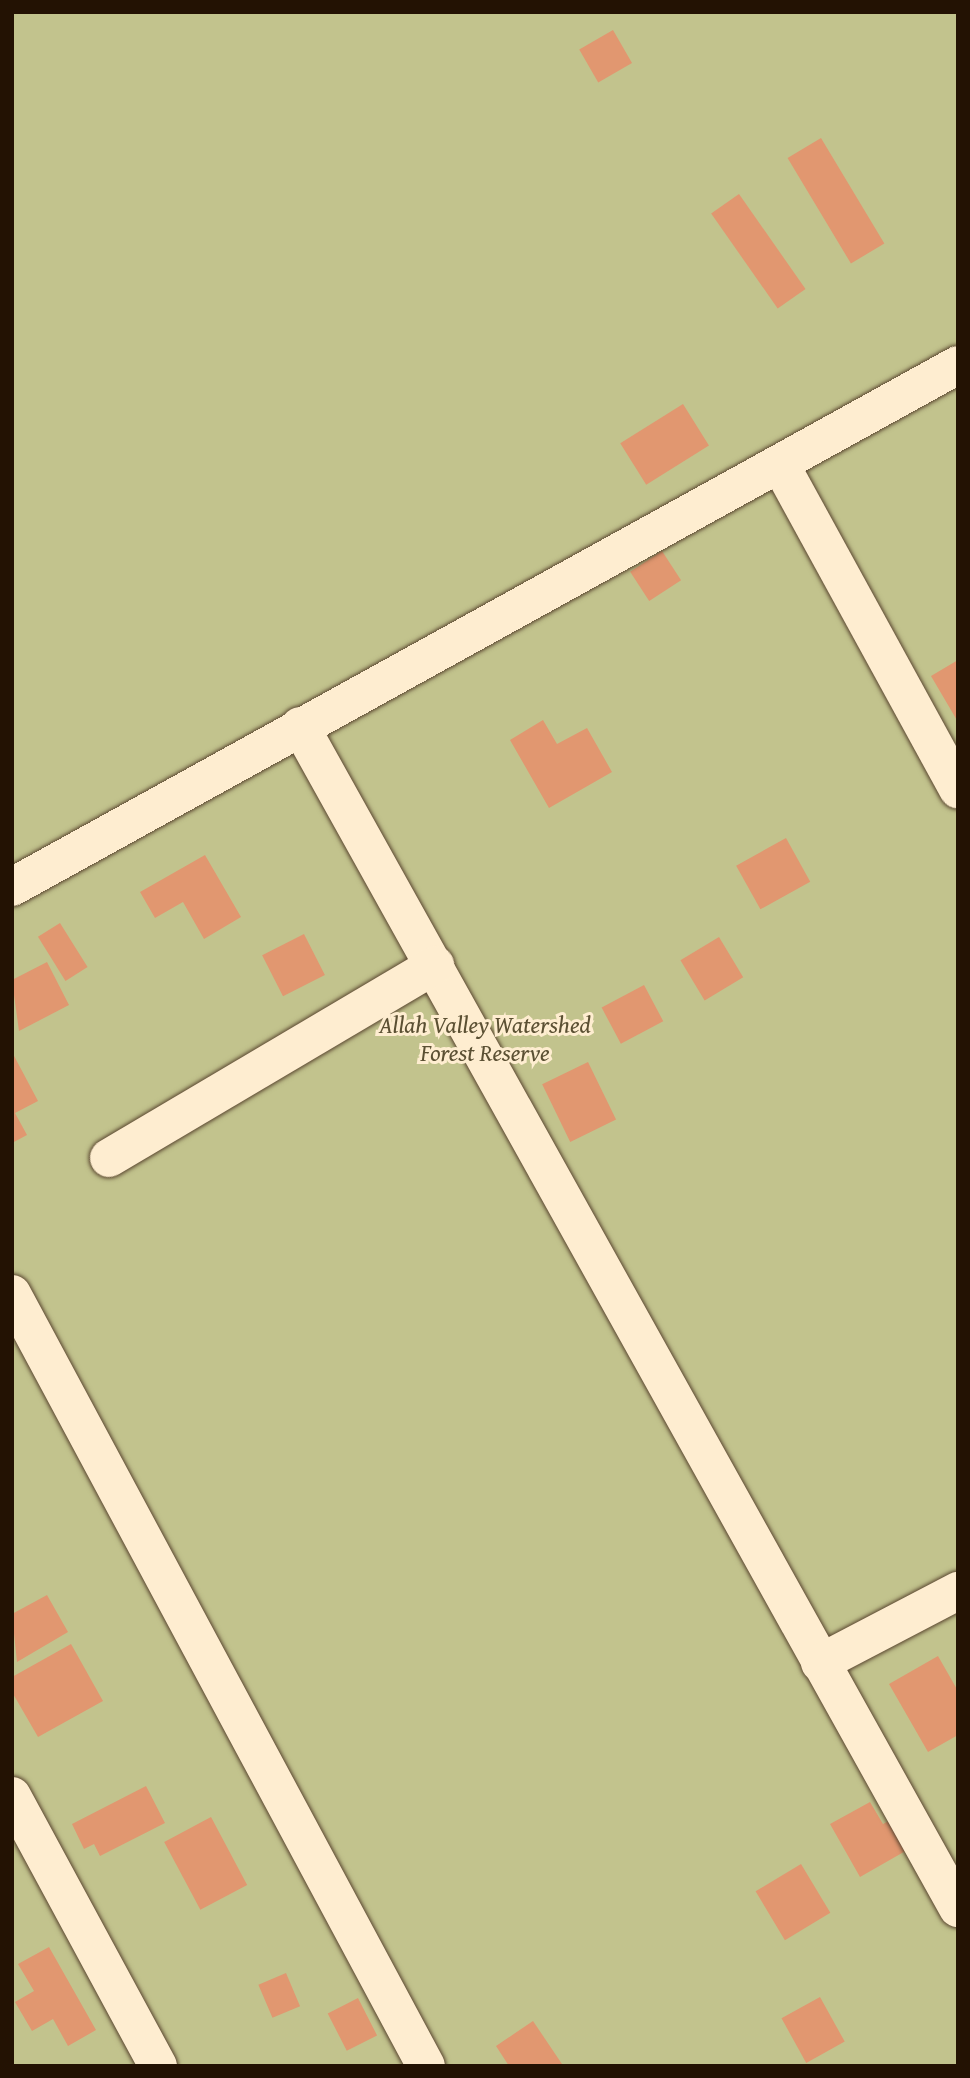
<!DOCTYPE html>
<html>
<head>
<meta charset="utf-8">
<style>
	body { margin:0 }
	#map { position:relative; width:970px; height:2078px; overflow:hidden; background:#fee3b7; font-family:"Gentium Book Plus",serif }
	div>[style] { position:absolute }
	.green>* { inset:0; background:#c2c38d; transform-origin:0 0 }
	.building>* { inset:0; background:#e19770; transform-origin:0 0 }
	.roads { filter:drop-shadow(0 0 2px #5a4630) drop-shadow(0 0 2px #5a4630) }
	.minor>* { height:38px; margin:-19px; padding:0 19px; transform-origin:19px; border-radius:19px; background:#feedd0 }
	span { translate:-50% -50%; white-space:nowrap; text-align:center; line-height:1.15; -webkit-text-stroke:6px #feedd0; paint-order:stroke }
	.park-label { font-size:24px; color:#5b5033; font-style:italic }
	.frame { position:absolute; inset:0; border:14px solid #231203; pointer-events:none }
</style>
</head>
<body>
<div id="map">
	<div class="green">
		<i style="left:12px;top:12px;width:946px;height:2054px"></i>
	</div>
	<div class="building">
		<i style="left:613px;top:30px;width:38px;height:39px;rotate:60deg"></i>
		<i style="left:821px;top:138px;width:123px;height:39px;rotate:59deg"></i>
		<i style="left:739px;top:194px;width:116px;height:34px;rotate:55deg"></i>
		<i style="left:683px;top:404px;width:49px;height:74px;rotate:58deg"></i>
		<i style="left:662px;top:551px;width:35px;height:38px;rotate:57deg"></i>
		<i style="clip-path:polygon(958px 660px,958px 722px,931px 676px)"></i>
		<i style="clip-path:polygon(543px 720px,557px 744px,587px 728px,612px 772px,549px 808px,510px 740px)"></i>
		<i style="left:786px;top:838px;width:50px;height:57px;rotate:61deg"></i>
		<i style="clip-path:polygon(205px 855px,241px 917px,204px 939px,183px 902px,155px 918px,140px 892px)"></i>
		<i style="left:60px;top:923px;width:52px;height:26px;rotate:58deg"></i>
		<i style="left:304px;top:934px;width:46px;height:47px;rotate:63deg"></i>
		<i style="left:719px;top:937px;width:47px;height:45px;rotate:59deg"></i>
		<i style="clip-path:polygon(47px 962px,69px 1005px,19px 1031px,12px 980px)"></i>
		<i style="left:644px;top:985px;width:41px;height:48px;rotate:62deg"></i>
		<i style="clip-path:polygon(12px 1052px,38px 1101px,15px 1113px,27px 1135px,12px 1143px)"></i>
		<i style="left:588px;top:1062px;width:64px;height:51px;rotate:64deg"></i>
		<i style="clip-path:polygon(47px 1595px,68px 1632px,17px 1662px,12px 1614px)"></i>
		<i style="clip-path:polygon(71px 1644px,103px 1701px,38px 1737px,12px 1692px,12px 1677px)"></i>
		<i style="clip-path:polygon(938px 1656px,958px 1691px,958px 1735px,928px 1752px,889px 1684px)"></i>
		<i style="clip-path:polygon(146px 1786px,165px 1823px,100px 1856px,94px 1844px,84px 1849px,72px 1824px)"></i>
		<i style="clip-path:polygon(870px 1802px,883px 1824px,892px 1819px,909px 1849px,860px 1877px,830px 1824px)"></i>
		<i style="left:211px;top:1817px;width:77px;height:53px;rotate:62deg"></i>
		<i style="left:801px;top:1864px;width:57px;height:53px;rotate:59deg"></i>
		<i style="clip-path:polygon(49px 1947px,96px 2030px,68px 2046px,53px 2019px,32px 2031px,15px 2002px,34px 1991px,18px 1964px)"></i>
		<i style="left:286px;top:1973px;width:36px;height:30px;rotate:67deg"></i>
		<i style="left:820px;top:1997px;width:51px;height:44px;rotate:61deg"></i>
		<i style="left:358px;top:1998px;width:42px;height:34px;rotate:63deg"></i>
		<i style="clip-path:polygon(533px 2021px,562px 2064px,558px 2066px,509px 2066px,496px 2046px)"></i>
	</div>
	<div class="roads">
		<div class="minor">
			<i style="left:780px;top:464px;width:371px;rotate:61.3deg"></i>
			<i style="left:300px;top:726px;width:1353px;rotate:60.9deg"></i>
			<i style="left:12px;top:887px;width:1080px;rotate:-28.89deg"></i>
			<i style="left:109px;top:1158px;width:379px;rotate:-30.6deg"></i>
			<i style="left:12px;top:1294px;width:876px;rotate:61.8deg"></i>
			<i style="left:820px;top:1663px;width:156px;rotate:-27.6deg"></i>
			<i style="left:12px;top:1796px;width:307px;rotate:61.6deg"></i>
		</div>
	</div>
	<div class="park-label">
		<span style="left:485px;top:1039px">Allah Valley Watershed<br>Forest Reserve</span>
	</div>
	<div class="frame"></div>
</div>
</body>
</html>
